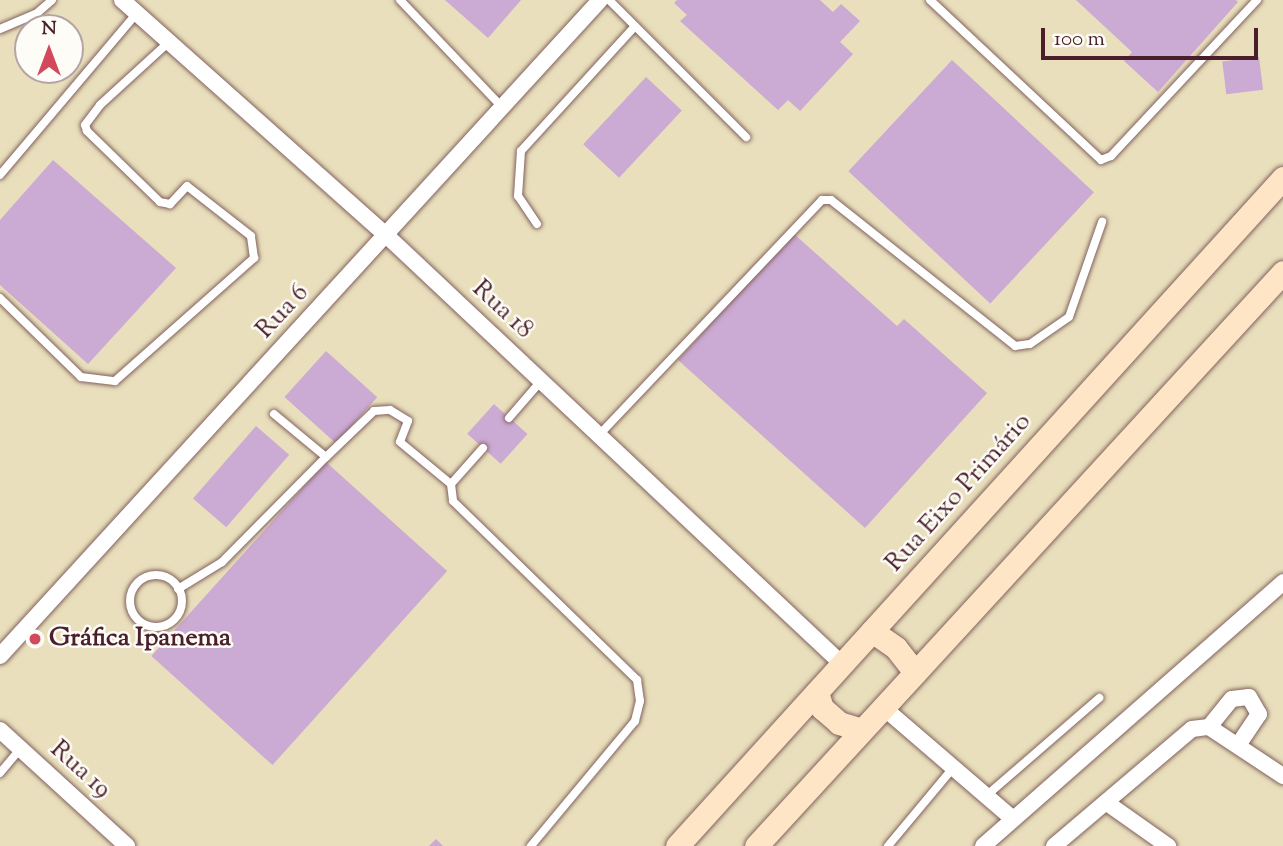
<!DOCTYPE html>
<html>
<head>
<meta charset="utf-8">
<style>
	body { margin:0 }
	#map { position:relative; width:1283px; height:846px; overflow:hidden; background:#e9dfbc; font-family:"Sorts Mill Goudy",serif }
	div>[style] { position:absolute }
	.building>* { inset:0; background:#cbaad4; transform-origin:0 0 }
	.roads { filter:drop-shadow(0 0 2px #82625e) drop-shadow(0 0 2px #82625e) }
	.lane>* { height:8px; margin:-4px; padding:0 4px; transform-origin:4px; border-radius:4px; background:#fff }
	.lane>.ring { margin:-4px; padding:0; box-sizing:content-box; background:none; border:8px solid #fff; border-radius:50% }
	.street>* { height:16px; margin:-8px; padding:0 8px; transform-origin:8px; border-radius:8px; background:#fff }
	.secondary>* { height:23px; margin:-11.5px; padding:0 11.5px; transform-origin:11.5px; border-radius:11.5px; background:#fde5c5 }
	.dots>* { width:19px; height:19px; translate:-50% -50%; box-sizing:border-box; border:4px solid #fdfcf7; border-radius:50% }
	span { translate:-50% -50%; white-space:nowrap; text-align:center; line-height:1.15; -webkit-text-stroke:5px #fdfcf7; paint-order:stroke }
	.street-label { font-size:26px; color:#4a1f2b }
	.poi-label { font-size:26px; color:#4a1f2b; font-weight:700 }
	.left { translate:0 -50%; text-align:left }
	.north { position:absolute; left:14px; top:14px; width:70px; height:70px; box-sizing:border-box; background:#fdfcf7; border:2px solid #b5a4a5; border-radius:50%; rotate:0deg; font-size:19px; font-weight:700; line-height:28px; text-align:center; color:#4a1f2b }
	.north::after { content:''; display:block; margin:auto; width:24px; height:32px; background:#d1495b; clip-path:polygon(50% 0,100% 100%,50% 72%,0 100%) }
	.scale { position:absolute; left:1041px; top:28px; width:217px; height:32px; box-sizing:border-box; border:4px solid #4a1f2b; border-top:0; padding-left:9px; font-size:21px; line-height:24px; white-space:nowrap; color:#4a1f2b; -webkit-text-stroke:5px #fdfcf7; paint-order:stroke }
</style>
</head>
<body>
<div id="map">
	<div class="building">
		<i style="clip-path:polygon(445px 0,521px 0,488px 38px)"></i>
		<i style="clip-path:polygon(677px 0,820px 0,833px 12px,841px 4px,860px 21px,840px 42px,853px 54px,800px 111px,788px 100px,778px 110px,680px 21px,687px 15px,674px 3px)"></i>
		<i style="clip-path:polygon(1076px 0,1236px 0,1238px 2px,1158px 92px,1124px 61px,1132px 52px)"></i>
		<i style="left:1259px;top:57px;width:33px;height:37px;rotate:83deg"></i>
		<i style="left:952px;top:60px;width:194px;height:152px;rotate:43deg"></i>
		<i style="left:646px;top:77px;width:49px;height:92px;rotate:43deg"></i>
		<i style="clip-path:polygon(53px 160px,176px 268px,88px 364px,0 285px,0 220px)"></i>
		<i style="clip-path:polygon(793px 233px,897px 326px,904px 319px,987px 393px,865px 528px,678px 360px)"></i>
		<i style="left:326px;top:351px;width:69px;height:62px;rotate:42deg"></i>
		<i style="left:494px;top:404px;width:45px;height:40px;rotate:42deg"></i>
		<i style="left:256px;top:426px;width:44px;height:96px;rotate:41deg"></i>
		<i style="left:326px;top:462px;width:163px;height:261px;rotate:42deg"></i>
		<i style="clip-path:polygon(436px 839px,443px 846px,429px 846px)"></i>
	</div>
	<div class="roads">
		<div class="lane">
			<i style="left:400px;top:0;width:148px;rotate:46.4deg"></i>
			<i style="left:609px;top:0;width:194px;rotate:45deg"></i>
			<i style="left:930px;top:0;width:234px;rotate:43.1deg"></i>
			<i style="left:1101px;top:160px;width:11px;rotate:-22deg"></i>
			<i style="left:1111px;top:156px;width:214px;rotate:-46.9deg"></i>
			<i style="left:0;top:29px;width:39px;rotate:-23deg"></i>
			<i style="left:36px;top:14px;width:21px;rotate:-41deg"></i>
			<i style="left:0;top:175px;width:212px;rotate:-49.8deg"></i>
			<i style="left:537px;top:224px;width:34px;rotate:-124deg"></i>
			<i style="left:518px;top:196px;width:45px;rotate:-86.2deg"></i>
			<i style="left:521px;top:151px;width:169px;rotate:-47.6deg"></i>
			<i style="left:0;top:298px;width:113px;rotate:44.3deg"></i>
			<i style="left:81px;top:377px;width:34px;rotate:7deg"></i>
			<i style="left:115px;top:381px;width:186px;rotate:-41.5deg"></i>
			<i style="left:254px;top:258px;width:22px;rotate:-98deg"></i>
			<i style="left:251px;top:236px;width:81px;rotate:-142deg"></i>
			<i style="left:187px;top:186px;width:25px;rotate:133deg"></i>
			<i style="left:170px;top:204px;width:10px;rotate:-169deg"></i>
			<i style="left:160px;top:202px;width:102px;rotate:-135.8deg"></i>
			<i style="left:87px;top:131px;width:6px;rotate:-108deg"></i>
			<i style="left:85px;top:125px;width:25px;rotate:-53deg"></i>
			<i style="left:100px;top:105px;width:93px;rotate:-42.4deg"></i>
			<i style="left:274px;top:414px;width:67px;rotate:39.6deg"></i>
			<i style="left:326px;top:457px;width:66px;rotate:-43.8deg"></i>
			<i style="left:374px;top:411px;width:16px;rotate:-4deg"></i>
			<i style="left:390px;top:410px;width:21px;rotate:31deg"></i>
			<i style="left:408px;top:421px;width:22px;rotate:111deg"></i>
			<i style="left:400px;top:442px;width:66px;rotate:39.5deg"></i>
			<i style="left:509px;top:418px;width:49px;rotate:-49.1deg"></i>
			<i style="left:599px;top:435px;width:324px;rotate:-46.5deg"></i>
			<i style="left:822px;top:200px;width:9px"></i>
			<i style="left:831px;top:200px;width:235px;rotate:38.4deg"></i>
			<i style="left:1015px;top:346px;width:15px;rotate:-8deg"></i>
			<i style="left:1030px;top:344px;width:47px;rotate:-34.7deg"></i>
			<i style="left:1069px;top:317px;width:101px;rotate:-70.8deg"></i>
			<i style="left:483px;top:448px;width:48px;rotate:131.6deg"></i>
			<i style="left:451px;top:484px;width:17px;rotate:83deg"></i>
			<i style="left:453px;top:501px;width:257px;rotate:44.2deg"></i>
			<i style="left:637px;top:680px;width:21px;rotate:82deg"></i>
			<i style="left:640px;top:701px;width:21px;rotate:104deg"></i>
			<i style="left:635px;top:721px;width:163px;rotate:129.8deg"></i>
			<i class="ring" style="left:130px;top:575px;width:44px;height:44px"></i>
			<i style="left:178px;top:589px;width:52px;rotate:-31.5deg"></i>
			<i style="left:222px;top:562px;width:148px;rotate:-45.3deg"></i>
			<i style="left:0;top:773px;width:31px;rotate:-50deg"></i>
			<i style="left:986px;top:796px;width:150px;rotate:-40.9deg"></i>
			<i style="left:888px;top:846px;width:102px;rotate:-50.2deg"></i>
		</div>
		<div class="street">
			<i style="left:122px;top:0;width:353px;rotate:41.7deg"></i>
			<i style="left:386px;top:235px;width:625px;rotate:43.25deg"></i>
			<i style="left:0;top:656px;width:889px;rotate:-47.55deg"></i>
			<i style="left:884px;top:708px;width:170px;rotate:40.7deg"></i>
			<i style="left:1209px;top:727px;width:36px;rotate:-51deg"></i>
			<i style="left:1232px;top:699px;width:17px;rotate:-7deg"></i>
			<i style="left:1249px;top:697px;width:20px;rotate:60deg"></i>
			<i style="left:1259px;top:714px;width:37px;rotate:124deg"></i>
			<i style="left:0;top:730px;width:172px;rotate:42.4deg"></i>
			<i style="left:1107px;top:803px;width:75px;rotate:35.2deg"></i>
			<i style="left:983px;top:846px;width:400px;rotate:-41.3deg"></i>
			<i style="left:1054px;top:846px;width:181px;rotate:-40.3deg"></i>
			<i style="left:1192px;top:729px;width:17px;rotate:-7deg"></i>
			<i style="left:1209px;top:727px;width:89px;rotate:33.5deg"></i>
		</div>
		<div class="secondary">
			<i style="left:872px;top:631px;width:29px;rotate:35deg"></i>
			<i style="left:896px;top:648px;width:31px;rotate:52deg"></i>
			<i style="left:817px;top:692px;width:17px;rotate:73deg"></i>
			<i style="left:822px;top:708px;width:23px;rotate:41deg"></i>
			<i style="left:839px;top:723px;width:24px;rotate:17deg"></i>
			<i style="left:677px;top:846px;width:902px;rotate:-47.79deg"></i>
			<i style="left:756px;top:846px;width:779px;rotate:-47.44deg"></i>
		</div>
	</div>
	<div class="dots">
		<i style="left:35px;top:639px;background:#d1495b"></i>
	</div>
	<div class="street-label">
		<span style="left:502px;top:310px;rotate:43deg">Rua 18</span>
		<span style="left:283px;top:312px;rotate:-47deg">Rua 6</span>
		<span style="left:959px;top:493px;rotate:-48deg">Rua Eixo Primário</span>
		<span style="left:80px;top:770px;rotate:42deg">Rua 19</span>
	</div>
	<div class="poi-label">
		<span class="left" style="left:49px;top:639px">Gráfica Ipanema</span>
	</div>
	<div class="north">N</div>
	<div class="scale">100 m</div>
</div>
</body>
</html>
